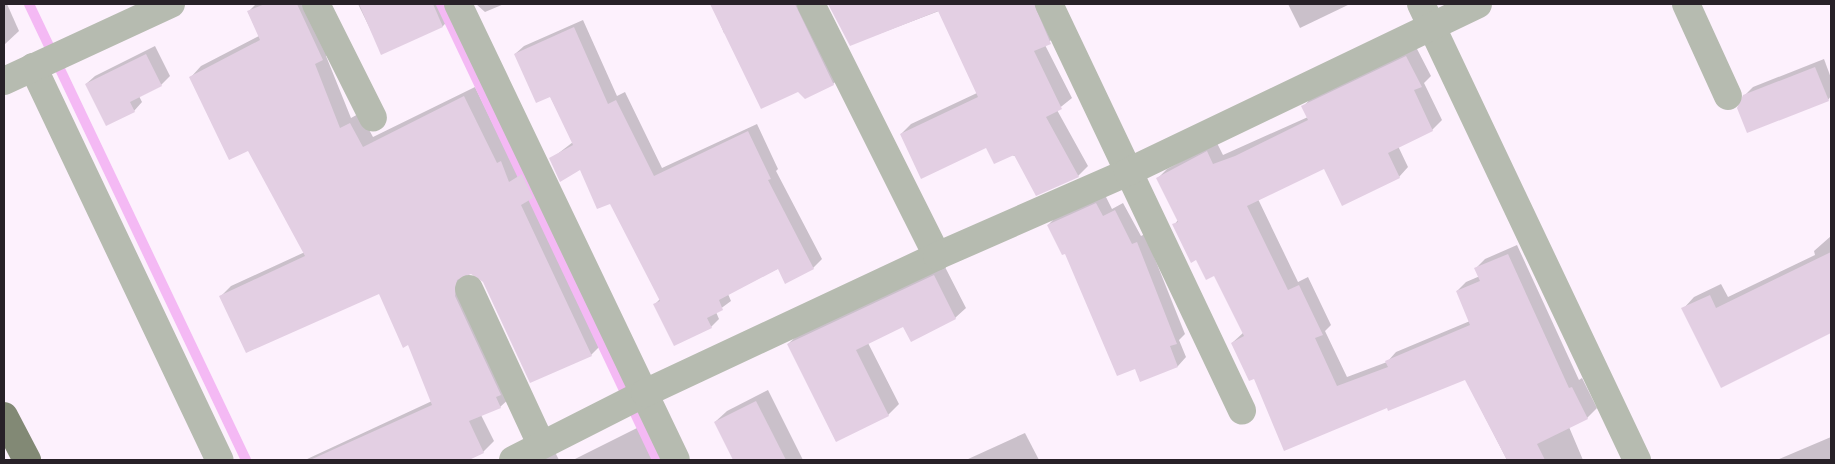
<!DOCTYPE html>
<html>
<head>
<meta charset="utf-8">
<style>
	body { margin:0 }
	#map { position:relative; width:1835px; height:464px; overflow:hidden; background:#fdf1fd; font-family:Commissioner,sans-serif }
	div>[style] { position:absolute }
	.shadow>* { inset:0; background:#0003 }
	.stream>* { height:10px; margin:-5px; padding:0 5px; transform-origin:5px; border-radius:5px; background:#f4b9f4 }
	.building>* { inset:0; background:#e3cfe3 }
	.minor>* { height:28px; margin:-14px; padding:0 14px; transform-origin:14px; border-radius:14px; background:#b6bbb0 }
	.major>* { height:28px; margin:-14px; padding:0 14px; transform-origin:14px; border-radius:14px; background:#828975 }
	span { translate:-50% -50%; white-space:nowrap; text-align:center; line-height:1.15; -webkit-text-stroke:4px #fdf1fd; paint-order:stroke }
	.frame { position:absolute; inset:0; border:5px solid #282128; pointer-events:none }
</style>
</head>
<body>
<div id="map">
	<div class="shadow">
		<i style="clip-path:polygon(4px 4px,7px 4px,19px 31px,4px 45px)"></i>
		<i style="clip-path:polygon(256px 4px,312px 4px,333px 49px,326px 56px,351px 118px,360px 113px,373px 137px,475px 87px,507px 153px,512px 152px,520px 172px,533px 165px,543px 186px,533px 197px,601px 345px,591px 355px,471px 272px,465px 273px,511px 397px,500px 407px,481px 415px,494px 441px,483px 452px,466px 460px,452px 458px,446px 460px,305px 460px,432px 401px,409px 343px,380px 293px,221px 296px,231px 286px,305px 252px,249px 150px,191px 77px,201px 66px,259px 36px,248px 12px)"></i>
		<i style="clip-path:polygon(358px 4px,449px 4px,454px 14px,443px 26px,382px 53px)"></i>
		<i style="clip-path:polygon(476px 4px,504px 4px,485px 12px)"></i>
		<i style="clip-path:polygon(712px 4px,809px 4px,844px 74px,833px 84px,724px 33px)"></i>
		<i style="clip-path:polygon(870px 4px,1046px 4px,1060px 33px,1045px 45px,1072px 98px,1057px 110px,1088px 166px,1078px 176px,986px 147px,901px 134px,911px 124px,977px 93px,939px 11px,876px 35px,865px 9px)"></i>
		<i style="clip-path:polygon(1288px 4px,1350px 4px,1300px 28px)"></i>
		<i style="clip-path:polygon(583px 20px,617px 96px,625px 92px,662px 168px,757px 124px,778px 169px,776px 171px,822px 259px,813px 268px,779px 268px,728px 294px,731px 301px,716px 312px,719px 319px,711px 327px,655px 304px,660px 299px,610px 202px,581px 169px,551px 159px,573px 142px,550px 96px,515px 54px,524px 46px)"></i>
		<i style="clip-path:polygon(155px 46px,170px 76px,161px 85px,139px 96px,142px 102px,134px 111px,86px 84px,95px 76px)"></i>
		<i style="clip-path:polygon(1416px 47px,1431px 76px,1424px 83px,1442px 120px,1432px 130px,1398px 146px,1408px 167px,1399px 177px,1325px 167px,1258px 199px,1298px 282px,1308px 277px,1331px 325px,1325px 331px,1347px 377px,1387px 362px,1396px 352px,1470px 321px,1457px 291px,1466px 282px,1480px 276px,1476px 268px,1485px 259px,1517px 245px,1579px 380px,1582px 378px,1597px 408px,1587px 418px,1569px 427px,1583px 460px,1507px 460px,1465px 378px,1387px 406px,1254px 377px,1232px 343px,1244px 332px,1215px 274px,1196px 259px,1174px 225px,1178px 220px,1158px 178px,1167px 169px,1217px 143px,1223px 155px,1308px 117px,1303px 107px,1312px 97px)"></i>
		<i style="clip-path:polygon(1824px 59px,1831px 78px,1831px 96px,1828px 100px,1744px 96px,1753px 87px)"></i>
		<i style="clip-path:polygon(1105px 195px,1112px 209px,1123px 203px,1141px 236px,1145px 234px,1185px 334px,1179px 340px,1186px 357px,1178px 366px,1136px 367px,1048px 225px,1056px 217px)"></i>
		<i style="clip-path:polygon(1831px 236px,1831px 332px,1721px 386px,1683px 309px,1694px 297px,1721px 284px,1728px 297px,1815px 255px,1814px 251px)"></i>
		<i style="clip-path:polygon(944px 265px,966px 308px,955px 318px,904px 325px,868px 343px,899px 404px,888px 415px,836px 441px,788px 344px,799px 334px)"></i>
		<i style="clip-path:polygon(768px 390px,803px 460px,734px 460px,715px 422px,727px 411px)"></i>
		<i style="clip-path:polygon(641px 426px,658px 460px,573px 460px)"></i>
		<i style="clip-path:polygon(1025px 433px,1039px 460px,966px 460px)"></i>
		<i style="clip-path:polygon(1831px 437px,1831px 460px,1777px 460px)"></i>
		<i style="clip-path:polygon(555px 452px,559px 460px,535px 460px)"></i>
	</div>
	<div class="stream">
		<i style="left:29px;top:4px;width:505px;rotate:64.55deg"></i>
		<i style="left:441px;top:4px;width:505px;rotate:64.65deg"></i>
	</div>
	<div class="building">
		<i style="clip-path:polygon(265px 4px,297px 4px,323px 60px,315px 64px,340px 128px,350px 123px,363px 147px,464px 96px,497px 163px,501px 161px,509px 182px,522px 174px,533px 198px,521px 205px,592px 356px,530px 383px,483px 282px,471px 274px,457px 280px,455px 296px,501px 395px,496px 397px,501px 408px,469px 421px,484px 453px,469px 460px,310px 460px,432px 405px,408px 345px,403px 348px,379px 294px,246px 353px,219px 296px,305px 256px,248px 151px,229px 160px,189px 77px,260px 40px,247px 11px)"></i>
		<i style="clip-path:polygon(359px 4px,433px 4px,443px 27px,381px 55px)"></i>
		<i style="clip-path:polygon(710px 4px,795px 4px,834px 85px,805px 99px,798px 92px,761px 109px)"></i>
		<i style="clip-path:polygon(828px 4px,1034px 4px,1051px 44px,1034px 51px,1062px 109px,1046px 117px,1079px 177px,1036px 196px,1014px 155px,994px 164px,986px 148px,921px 179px,900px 134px,978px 97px,938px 11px,850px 46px)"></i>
		<i style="clip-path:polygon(574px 27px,608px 104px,616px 100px,654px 176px,748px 131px,771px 179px,768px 180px,814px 269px,785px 284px,778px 269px,719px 300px,723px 310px,707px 318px,712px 328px,674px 346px,653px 304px,660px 301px,610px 204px,597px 209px,580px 170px,560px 182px,549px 158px,573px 145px,550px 97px,536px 103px,514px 54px)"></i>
		<i style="clip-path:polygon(146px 54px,162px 86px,130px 102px,135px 112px,106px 126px,85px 84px)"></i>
		<i style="clip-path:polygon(1406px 56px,1422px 87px,1414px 90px,1433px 131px,1388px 153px,1400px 178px,1342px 206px,1324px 169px,1247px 206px,1288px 290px,1299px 285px,1323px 335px,1315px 338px,1337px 386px,1388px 367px,1385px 361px,1470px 325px,1456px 291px,1480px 281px,1474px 268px,1508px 254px,1569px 388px,1572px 387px,1588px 419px,1537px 444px,1545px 460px,1507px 460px,1465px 380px,1388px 411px,1387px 408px,1284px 451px,1254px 379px,1249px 381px,1231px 343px,1244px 336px,1214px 276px,1206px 280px,1196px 260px,1191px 263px,1172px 224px,1178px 222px,1156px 178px,1207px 151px,1213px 164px,1235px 156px,1308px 120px,1301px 106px)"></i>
		<i style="clip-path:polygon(1815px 67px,1829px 101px,1747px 133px,1737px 108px,1743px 95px)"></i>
		<i style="clip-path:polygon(1096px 203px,1103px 216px,1115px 210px,1132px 244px,1137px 242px,1177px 344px,1170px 346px,1178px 367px,1140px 382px,1135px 369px,1117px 376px,1065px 254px,1062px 255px,1047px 225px)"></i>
		<i style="clip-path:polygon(1831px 252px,1831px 333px,1721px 388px,1681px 308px,1710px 295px,1716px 308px)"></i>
		<i style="clip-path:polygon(934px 275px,956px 319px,911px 342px,903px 327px,856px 350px,889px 416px,836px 442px,787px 344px)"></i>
		<i style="clip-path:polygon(756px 401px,786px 460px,733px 460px,714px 422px)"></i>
	</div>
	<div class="minor">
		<i style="left:316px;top:4px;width:127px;rotate:63.4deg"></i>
		<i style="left:458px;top:4px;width:505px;rotate:64.45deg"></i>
		<i style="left:811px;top:4px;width:282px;rotate:63.4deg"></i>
		<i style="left:1049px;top:4px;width:450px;rotate:64.6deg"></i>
		<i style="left:1421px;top:4px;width:505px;rotate:64.65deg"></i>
		<i style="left:1686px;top:4px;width:101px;rotate:65.5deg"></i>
		<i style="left:33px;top:67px;width:435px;rotate:64.6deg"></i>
		<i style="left:4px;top:81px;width:184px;rotate:-24.8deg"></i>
		<i style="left:469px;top:289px;width:171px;rotate:65.1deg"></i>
		<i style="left:513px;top:460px;width:148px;rotate:-26.9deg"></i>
		<i style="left:645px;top:393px;width:323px;rotate:-25.1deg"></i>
		<i style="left:937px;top:256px;width:209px;rotate:-23.7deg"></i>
		<i style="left:1128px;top:172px;width:388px;rotate:-25.6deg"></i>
	</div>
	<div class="major">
		<i style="left:4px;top:416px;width:50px;rotate:62.4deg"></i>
	</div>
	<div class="frame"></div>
</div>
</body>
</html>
